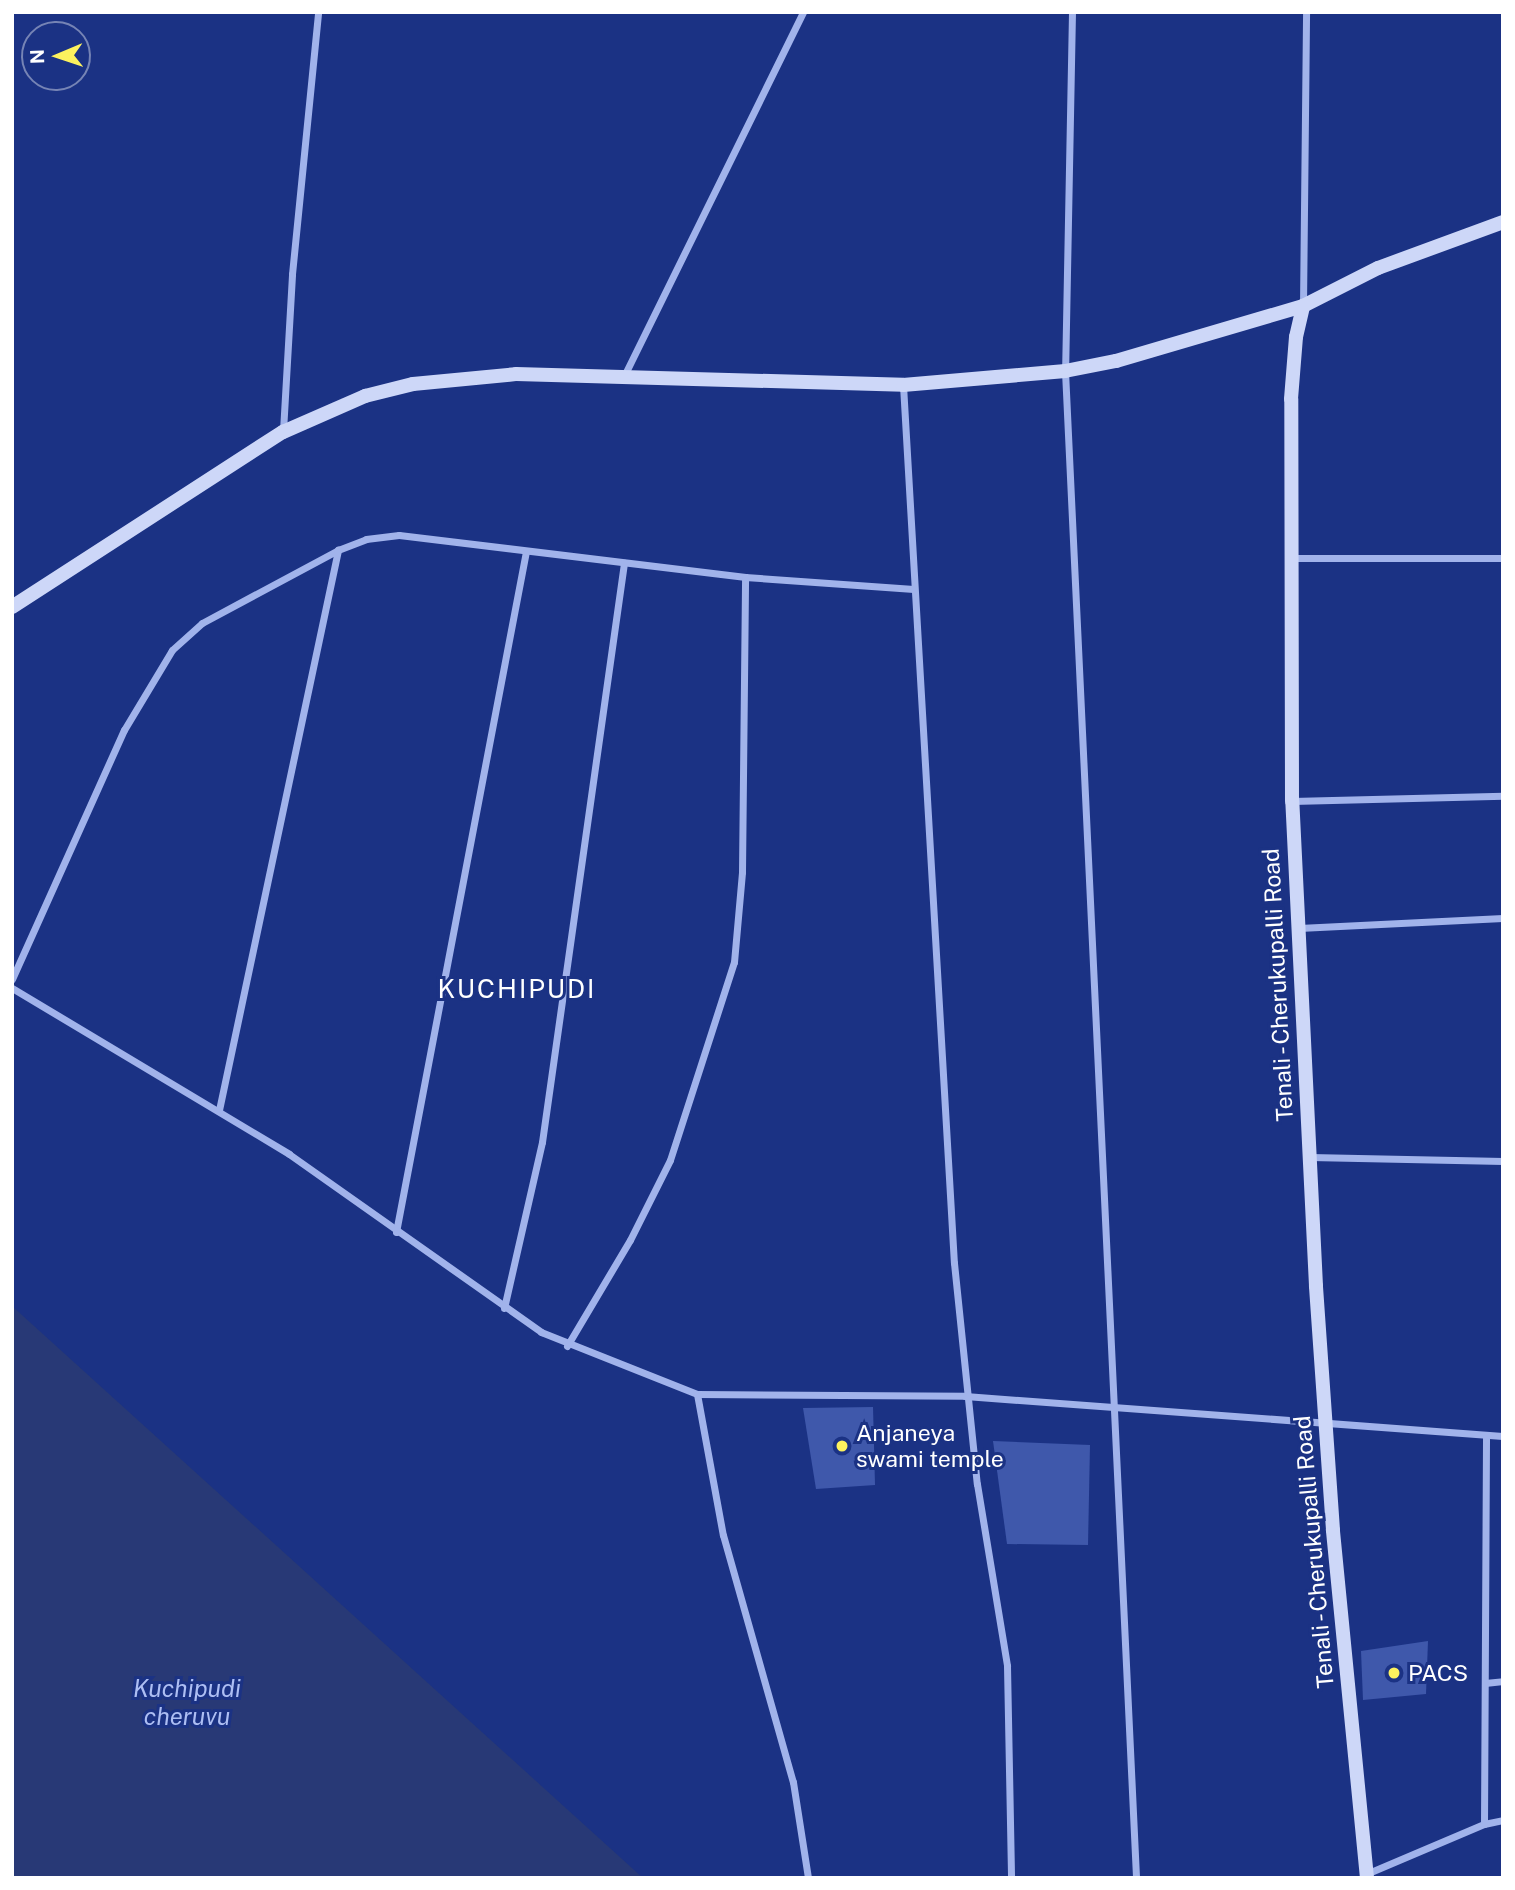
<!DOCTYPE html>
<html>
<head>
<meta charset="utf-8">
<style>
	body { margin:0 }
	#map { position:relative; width:1515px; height:1890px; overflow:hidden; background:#1b3284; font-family:"Public Sans",sans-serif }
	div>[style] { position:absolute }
	.water>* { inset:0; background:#283976 }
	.building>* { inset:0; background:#3f58ab }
	.street>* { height:7px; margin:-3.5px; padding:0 3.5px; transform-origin:3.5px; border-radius:3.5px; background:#a1b3eb }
	.secondary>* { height:14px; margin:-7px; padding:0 7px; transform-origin:7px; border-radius:7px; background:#cdd7f8 }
	.dots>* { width:19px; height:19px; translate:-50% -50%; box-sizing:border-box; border:4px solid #1b3284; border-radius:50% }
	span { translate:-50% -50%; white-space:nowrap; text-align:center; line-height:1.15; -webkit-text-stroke:6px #1b3284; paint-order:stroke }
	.street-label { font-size:23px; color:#fff }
	.poi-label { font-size:23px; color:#fff }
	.left { translate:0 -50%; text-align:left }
	.water-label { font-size:24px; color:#adbef3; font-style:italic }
	.quarter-label { font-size:26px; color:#fff; letter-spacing:2px }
	.frame { position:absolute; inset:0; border:14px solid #fff; pointer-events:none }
	.north { position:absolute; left:21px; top:21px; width:70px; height:70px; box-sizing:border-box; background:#1b3284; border:2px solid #7684b5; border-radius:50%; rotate:268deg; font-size:19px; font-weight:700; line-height:28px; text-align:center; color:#fff }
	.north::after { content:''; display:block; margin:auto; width:24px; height:32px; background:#fcf15e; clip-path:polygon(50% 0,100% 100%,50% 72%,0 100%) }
</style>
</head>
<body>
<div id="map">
	<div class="water">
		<i style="clip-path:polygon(12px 1306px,643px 1878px,12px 1878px)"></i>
	</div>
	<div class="building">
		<i style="clip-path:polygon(873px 1407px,875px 1485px,816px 1489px,803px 1408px)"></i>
		<i style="clip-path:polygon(993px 1441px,1090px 1445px,1088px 1545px,1007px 1544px)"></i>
		<i style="clip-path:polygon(1428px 1641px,1426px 1694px,1363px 1700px,1361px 1651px)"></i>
	</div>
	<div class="street">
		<i style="left:1072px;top:12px;width:359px;rotate:91.1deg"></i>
		<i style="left:1065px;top:371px;width:1509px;rotate:87.3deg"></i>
		<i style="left:1303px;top:306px;width:294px;rotate:-89.4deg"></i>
		<i style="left:623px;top:378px;width:408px;rotate:-63.8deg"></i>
		<i style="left:903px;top:385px;width:879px;rotate:86.68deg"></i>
		<i style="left:954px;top:1263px;width:222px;rotate:84.1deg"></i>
		<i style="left:977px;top:1484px;width:184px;rotate:80.6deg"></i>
		<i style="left:1007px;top:1666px;width:212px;rotate:88.9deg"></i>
		<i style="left:283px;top:431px;width:157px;rotate:-86.7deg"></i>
		<i style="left:292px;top:274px;width:263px;rotate:-84.3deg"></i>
		<i style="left:1291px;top:558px;width:212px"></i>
		<i style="left:1292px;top:801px;width:211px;rotate:-1.4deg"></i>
		<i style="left:1299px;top:928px;width:204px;rotate:-2.8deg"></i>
		<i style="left:12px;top:979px;width:273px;rotate:-65.8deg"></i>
		<i style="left:124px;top:730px;width:93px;rotate:-59deg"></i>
		<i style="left:172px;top:650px;width:40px;rotate:-42deg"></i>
		<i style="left:202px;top:623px;width:154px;rotate:-28.2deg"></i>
		<i style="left:338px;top:550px;width:30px;rotate:-21deg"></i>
		<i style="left:366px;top:539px;width:33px;rotate:-7deg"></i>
		<i style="left:399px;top:535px;width:349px;rotate:6.9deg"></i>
		<i style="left:745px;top:577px;width:169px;rotate:4.1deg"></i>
		<i style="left:12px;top:988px;width:323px;rotate:30.9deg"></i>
		<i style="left:289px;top:1154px;width:309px;rotate:35.2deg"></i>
		<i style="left:541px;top:1332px;width:168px;rotate:21.7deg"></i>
		<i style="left:697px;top:1394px;width:143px;rotate:79.6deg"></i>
		<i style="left:723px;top:1535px;width:257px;rotate:74.2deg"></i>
		<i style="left:793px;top:1782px;width:97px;rotate:81.1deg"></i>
		<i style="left:219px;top:1110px;width:573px;rotate:-78deg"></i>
		<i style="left:1310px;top:1157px;width:193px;rotate:1.2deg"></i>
		<i style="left:396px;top:1232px;width:693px;rotate:-79.19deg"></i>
		<i style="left:504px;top:1308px;width:170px;rotate:-77.1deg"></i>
		<i style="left:542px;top:1142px;width:585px;rotate:-81.94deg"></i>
		<i style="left:567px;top:1346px;width:123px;rotate:-59.3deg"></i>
		<i style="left:630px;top:1240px;width:89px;rotate:-63.4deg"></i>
		<i style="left:670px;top:1160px;width:208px;rotate:-72.1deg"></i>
		<i style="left:734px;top:962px;width:90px;rotate:-84.9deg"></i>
		<i style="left:742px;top:872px;width:295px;rotate:-89.4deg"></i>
		<i style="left:697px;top:1394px;width:268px;rotate:0.4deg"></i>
		<i style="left:965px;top:1396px;width:539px;rotate:4.25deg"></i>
		<i style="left:1485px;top:1683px;width:18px;rotate:-6deg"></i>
		<i style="left:1484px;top:1824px;width:389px;rotate:-89.7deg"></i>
		<i style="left:1366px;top:1874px;width:128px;rotate:-23deg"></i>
		<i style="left:1484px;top:1824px;width:19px;rotate:-12deg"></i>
	</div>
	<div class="secondary">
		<i style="left:12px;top:607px;width:323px;rotate:-32.9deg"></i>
		<i style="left:283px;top:432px;width:90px;rotate:-23.7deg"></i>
		<i style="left:365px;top:396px;width:49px;rotate:-14deg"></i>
		<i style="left:413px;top:384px;width:103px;rotate:-5.5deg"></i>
		<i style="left:516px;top:374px;width:387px;rotate:1.6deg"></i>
		<i style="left:903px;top:385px;width:163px;rotate:-4.9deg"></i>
		<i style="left:1065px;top:371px;width:52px;rotate:-11.1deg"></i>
		<i style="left:1116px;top:361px;width:195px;rotate:-16.4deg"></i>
		<i style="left:1367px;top:1878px;width:350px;rotate:-95.6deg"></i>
		<i style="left:1333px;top:1530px;width:245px;rotate:-94deg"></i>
		<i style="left:1316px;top:1286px;width:486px;rotate:-92.8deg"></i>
		<i style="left:1292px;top:801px;width:402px;rotate:-90.1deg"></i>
		<i style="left:1291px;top:399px;width:62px;rotate:-85.4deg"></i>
		<i style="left:1296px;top:337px;width:32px;rotate:-77deg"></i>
		<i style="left:1303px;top:306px;width:84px;rotate:-26.9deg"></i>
		<i style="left:1378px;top:268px;width:133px;rotate:-20.2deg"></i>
	</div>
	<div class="dots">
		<i style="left:842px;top:1446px;background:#fcf15e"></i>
		<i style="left:1394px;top:1673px;background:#fcf15e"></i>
	</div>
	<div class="street-label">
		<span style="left:1278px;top:985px;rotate:-93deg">Tenali - Cherukupalli Road</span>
		<span style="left:1314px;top:1552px;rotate:-95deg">Tenali - Cherukupalli Road</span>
	</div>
	<div class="poi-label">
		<span class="left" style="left:856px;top:1446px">Anjaneya<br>swami temple</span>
		<span class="left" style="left:1408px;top:1673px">PACS</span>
	</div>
	<div class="water-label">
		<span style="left:187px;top:1703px">Kuchipudi<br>cheruvu</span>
	</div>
	<div class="quarter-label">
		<span style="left:517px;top:989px">KUCHIPUDI</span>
	</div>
	<div class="frame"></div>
	<div class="north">N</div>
</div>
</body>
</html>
